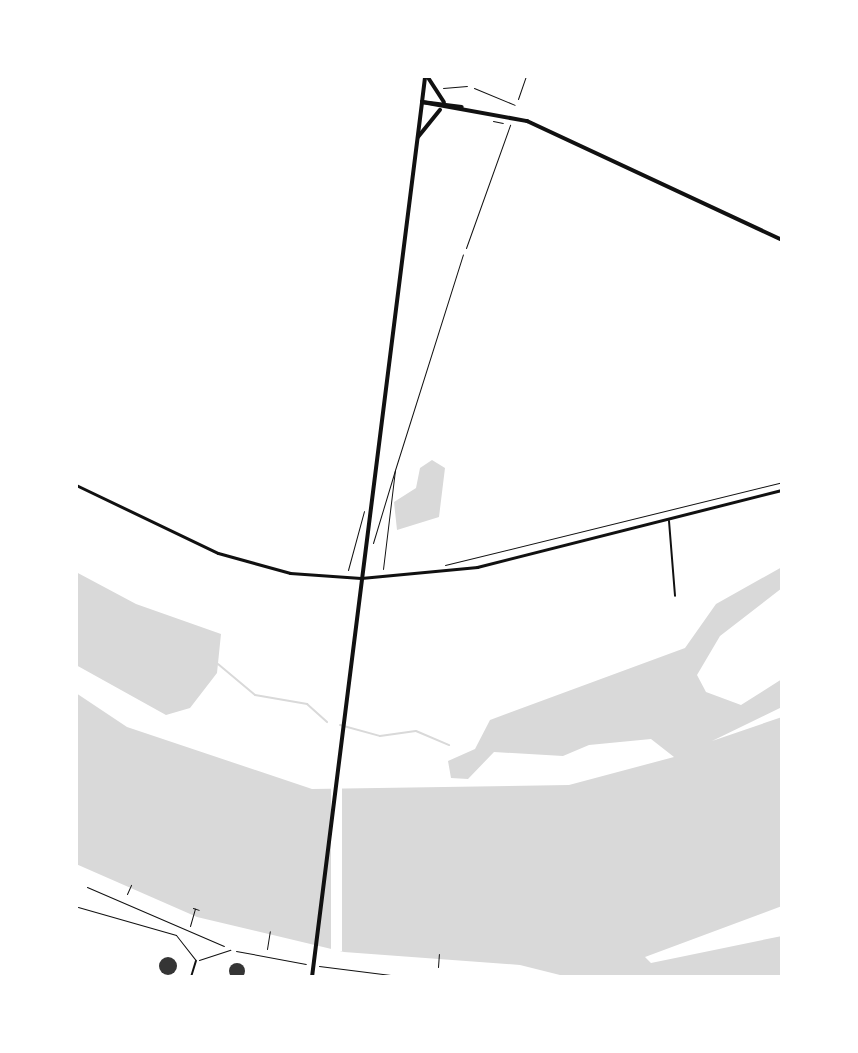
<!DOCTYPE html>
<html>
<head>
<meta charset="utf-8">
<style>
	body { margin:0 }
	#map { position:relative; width:858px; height:1053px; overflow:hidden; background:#fff; font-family:Jost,sans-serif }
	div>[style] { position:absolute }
	.water>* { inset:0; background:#d9d9d9 }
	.pier>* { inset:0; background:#fff; transform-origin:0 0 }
	.stream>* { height:2px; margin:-1px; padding:0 1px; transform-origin:1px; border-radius:1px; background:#d9d9d9 }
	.building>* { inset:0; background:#353535 }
	.round { border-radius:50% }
	.path>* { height:1px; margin:-0.5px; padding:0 0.5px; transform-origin:0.5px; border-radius:0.5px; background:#111 }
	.service>* { height:1px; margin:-0.5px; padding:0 0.5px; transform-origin:0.5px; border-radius:0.5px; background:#111 }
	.pedestrian>* { height:2px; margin:-1px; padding:0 1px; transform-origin:1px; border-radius:1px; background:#111 }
	.minor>* { height:2px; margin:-1px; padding:0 1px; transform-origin:1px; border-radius:1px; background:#111 }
	.tertiary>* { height:3px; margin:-1.5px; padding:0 1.5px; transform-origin:1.5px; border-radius:1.5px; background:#111 }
	.secondary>* { height:4px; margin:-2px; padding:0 2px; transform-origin:2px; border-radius:2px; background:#111 }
	.primary>* { height:4px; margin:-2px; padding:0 2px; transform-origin:2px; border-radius:2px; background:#111 }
	.rail>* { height:2px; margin:-1px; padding:0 1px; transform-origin:1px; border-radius:1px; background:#707070 }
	span { translate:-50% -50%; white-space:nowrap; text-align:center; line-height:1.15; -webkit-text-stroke:7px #fff; paint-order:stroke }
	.frame { position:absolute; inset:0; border:78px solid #fff; pointer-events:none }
</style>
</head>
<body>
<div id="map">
	<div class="water">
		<i style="clip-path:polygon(432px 460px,445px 468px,439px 517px,397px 530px,394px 502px,416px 488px,420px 468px)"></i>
		<i style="clip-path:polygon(782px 567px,782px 588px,720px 636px,697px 675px,706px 692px,741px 705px,782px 679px,782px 707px,712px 741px,782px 717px,782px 906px,645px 957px,651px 963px,782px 936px,782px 977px,568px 977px,520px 965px,344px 952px,197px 917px,76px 864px,76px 693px,127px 727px,312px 789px,569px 785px,674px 757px,651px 739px,589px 745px,563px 756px,494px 752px,468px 779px,451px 778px,448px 761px,475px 749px,490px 720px,685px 648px,716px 604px)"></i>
		<i style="clip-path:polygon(76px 572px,136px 604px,221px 634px,217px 673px,190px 708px,166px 715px,76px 665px)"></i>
	</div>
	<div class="pier">
		<i style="left:331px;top:787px;width:11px;height:164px"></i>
	</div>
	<div class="stream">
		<i style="left:218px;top:664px;width:48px;rotate:40deg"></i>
		<i style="left:255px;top:695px;width:53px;rotate:9.8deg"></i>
		<i style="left:307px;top:704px;width:27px;rotate:42deg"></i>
		<i style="left:340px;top:725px;width:41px;rotate:15.4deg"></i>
		<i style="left:380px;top:736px;width:36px;rotate:-8deg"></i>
		<i style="left:416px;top:731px;width:36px;rotate:23deg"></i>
	</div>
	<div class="building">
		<i class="round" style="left:159px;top:957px;width:18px;height:18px"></i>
		<i class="round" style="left:229px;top:963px;width:16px;height:16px"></i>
	</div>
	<div class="path">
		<i style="left:443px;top:88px;width:24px;rotate:-5deg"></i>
		<i style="left:518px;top:99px;width:24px;rotate:-71deg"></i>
		<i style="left:493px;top:121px;width:10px;rotate:11deg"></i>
		<i style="left:373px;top:543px;width:76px;rotate:-73.2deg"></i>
		<i style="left:445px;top:565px;width:347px;rotate:-13.8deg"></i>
		<i style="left:383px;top:569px;width:100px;rotate:-83.1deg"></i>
		<i style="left:395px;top:470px;width:226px;rotate:-72.5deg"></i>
		<i style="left:348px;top:570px;width:61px;rotate:-74.8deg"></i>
		<i style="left:87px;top:887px;width:149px;rotate:23.3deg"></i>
		<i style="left:127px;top:894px;width:10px;rotate:-66deg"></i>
		<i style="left:193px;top:908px;width:6px;rotate:18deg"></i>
		<i style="left:190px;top:926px;width:18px;rotate:-74deg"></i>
		<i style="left:267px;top:949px;width:18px;rotate:-81deg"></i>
		<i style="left:236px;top:951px;width:71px;rotate:10.5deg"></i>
		<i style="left:319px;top:966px;width:88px;rotate:7.2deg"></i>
		<i style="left:438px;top:967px;width:13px;rotate:-86deg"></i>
	</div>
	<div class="service">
		<i style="left:474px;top:88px;width:44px;rotate:22.5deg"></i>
		<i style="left:466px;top:248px;width:131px;rotate:-70.3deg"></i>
		<i style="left:78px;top:907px;width:102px;rotate:15.9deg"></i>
		<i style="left:176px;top:935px;width:31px;rotate:52deg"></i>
		<i style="left:199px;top:960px;width:33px;rotate:-18deg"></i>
	</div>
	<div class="pedestrian">
		<i style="left:191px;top:977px;width:17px;rotate:-73deg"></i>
	</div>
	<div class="minor">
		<i style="left:669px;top:521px;width:75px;rotate:85.4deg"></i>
	</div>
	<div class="tertiary">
		<i style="left:76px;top:485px;width:157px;rotate:25.6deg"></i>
		<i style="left:218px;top:553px;width:75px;rotate:15.5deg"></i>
		<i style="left:290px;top:573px;width:71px;rotate:4deg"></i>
		<i style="left:361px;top:578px;width:117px;rotate:-5.4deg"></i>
		<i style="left:477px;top:567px;width:315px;rotate:-14.2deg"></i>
	</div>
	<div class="secondary">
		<i style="left:427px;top:76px;width:31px;rotate:57deg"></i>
		<i style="left:422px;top:102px;width:26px;rotate:-83deg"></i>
	</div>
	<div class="primary">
		<i style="left:422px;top:102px;width:107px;rotate:10.3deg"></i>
		<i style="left:527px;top:121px;width:281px;rotate:25deg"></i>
		<i style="left:422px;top:102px;width:40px;rotate:7.1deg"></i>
		<i style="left:418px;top:137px;width:35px;rotate:-51deg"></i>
		<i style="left:312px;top:977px;width:882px;rotate:-82.83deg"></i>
	</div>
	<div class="rail">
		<i style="left:269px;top:977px;width:84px"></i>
	</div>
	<div class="frame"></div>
</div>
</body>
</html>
